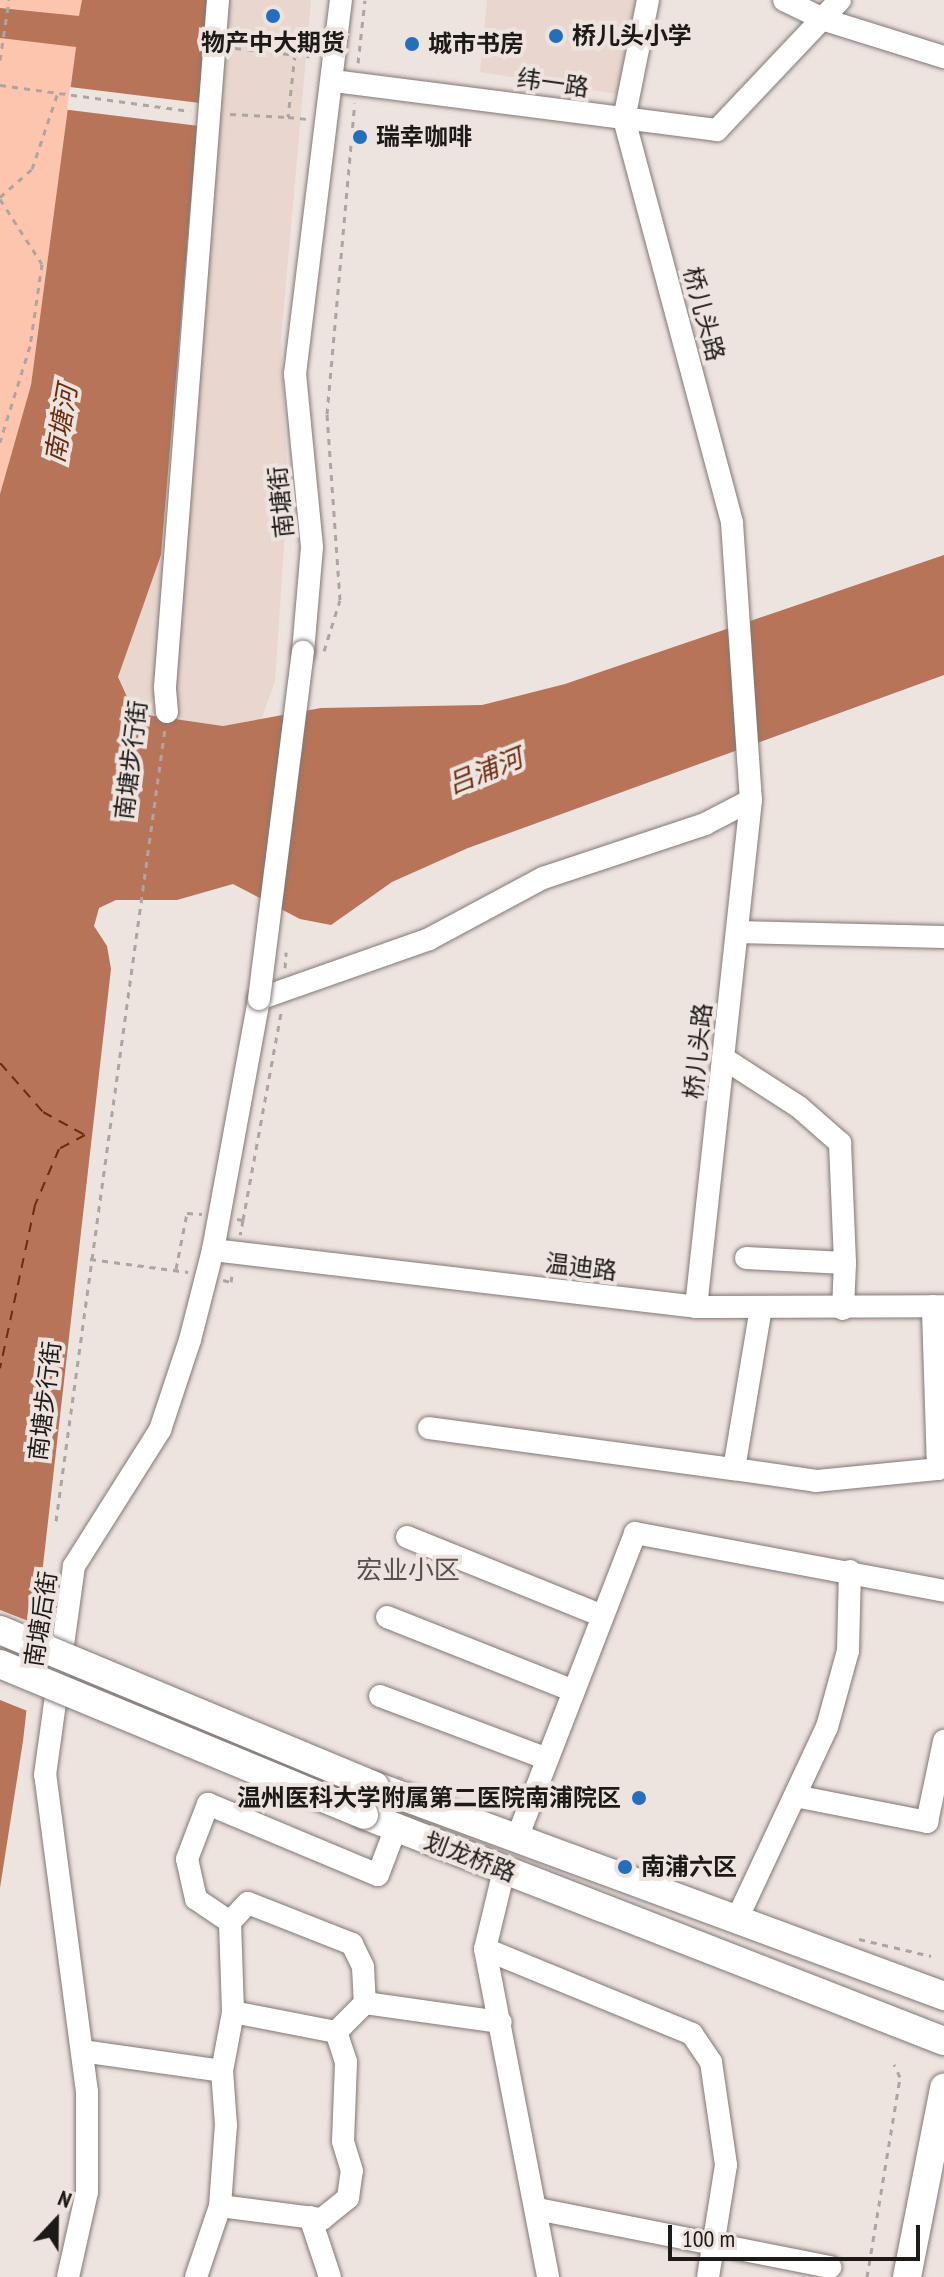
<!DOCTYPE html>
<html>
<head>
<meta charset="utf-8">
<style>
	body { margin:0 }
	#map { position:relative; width:944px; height:2277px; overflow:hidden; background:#ede3df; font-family:"PT Sans Narrow","Noto Sans SC",sans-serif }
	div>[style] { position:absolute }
	.built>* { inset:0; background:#e8d6cf }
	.green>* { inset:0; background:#fec5ae }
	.water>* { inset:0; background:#b77458 }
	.pier>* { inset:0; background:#ede3df; transform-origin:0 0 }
	.ferry>* { height:2px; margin-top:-1px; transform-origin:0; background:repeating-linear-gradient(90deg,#6c2c0c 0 10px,transparent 0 18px) }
	.path>* { height:3px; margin-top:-1.5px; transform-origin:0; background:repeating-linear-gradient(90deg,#ada5a1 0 6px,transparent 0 12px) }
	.roads { filter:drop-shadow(0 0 2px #817875) drop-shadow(0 0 2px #817875) }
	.minor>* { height:22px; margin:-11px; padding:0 11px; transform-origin:11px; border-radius:11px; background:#fff }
	.major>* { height:28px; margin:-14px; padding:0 14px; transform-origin:14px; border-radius:14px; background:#fff }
	.path-bridge>* { height:3px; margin-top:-1.5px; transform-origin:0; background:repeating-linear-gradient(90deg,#ada5a1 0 6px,transparent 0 12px) }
	.bridges { filter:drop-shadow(0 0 2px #817875) drop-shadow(0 0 2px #817875) }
	.minor-bridge>* { height:22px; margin:-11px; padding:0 11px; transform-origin:11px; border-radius:11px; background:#fff }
	.major-bridge>* { height:28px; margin:-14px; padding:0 14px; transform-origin:14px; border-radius:14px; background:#fff }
	.dots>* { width:22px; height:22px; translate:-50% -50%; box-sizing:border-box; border:4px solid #ede3df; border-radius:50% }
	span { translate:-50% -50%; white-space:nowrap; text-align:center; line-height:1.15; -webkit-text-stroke:8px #ede3df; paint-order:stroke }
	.poi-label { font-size:24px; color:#1c1917; font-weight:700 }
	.left { translate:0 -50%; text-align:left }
	.right { translate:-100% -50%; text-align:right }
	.street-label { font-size:24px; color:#1c1917 }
	.water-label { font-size:26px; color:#6c2c0c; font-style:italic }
	.neighbourhood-label { font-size:26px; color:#584f4c }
	.north { position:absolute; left:16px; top:2181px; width:80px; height:80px; -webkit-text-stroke:6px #ede3df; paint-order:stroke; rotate:22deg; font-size:22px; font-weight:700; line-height:32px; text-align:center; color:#1c1917 }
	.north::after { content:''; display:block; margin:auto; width:28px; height:36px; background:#1c1917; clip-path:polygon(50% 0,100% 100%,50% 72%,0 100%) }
	.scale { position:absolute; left:668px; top:2225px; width:252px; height:36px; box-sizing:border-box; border:4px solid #1c1917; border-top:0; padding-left:10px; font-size:24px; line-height:28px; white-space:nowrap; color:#1c1917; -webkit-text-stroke:6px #ede3df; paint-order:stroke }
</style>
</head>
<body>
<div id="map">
	<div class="built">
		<i style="clip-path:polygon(208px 0,311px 0,281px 340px,288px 487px,275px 681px,260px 723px,223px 726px,147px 715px,128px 699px,117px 677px,161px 555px)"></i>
		<i style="clip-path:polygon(487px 0,637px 0,617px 94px,480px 72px)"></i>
	</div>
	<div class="green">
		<i style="clip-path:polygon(0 0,82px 0,31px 385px,0 494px)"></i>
	</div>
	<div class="water">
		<i style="clip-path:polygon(82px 0,208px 0,161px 555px,118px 677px,128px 699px,147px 715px,223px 726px,321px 708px,482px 705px,565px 684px,944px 555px,944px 675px,468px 848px,392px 882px,331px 925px,300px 919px,233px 884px,177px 900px,116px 900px,99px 908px,94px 926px,107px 946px,111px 969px,23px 1741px,0 1888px,0 494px,31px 385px,76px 47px,0 38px,0 8px,79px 16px)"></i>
	</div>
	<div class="pier">
		<i style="left:70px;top:87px;width:133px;height:23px;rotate:7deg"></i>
		<i style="clip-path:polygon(0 1610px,39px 1625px,30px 1712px,0 1700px)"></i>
	</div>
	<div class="ferry">
		<i style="left:0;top:1063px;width:65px;rotate:48.7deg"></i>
		<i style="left:43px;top:1112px;width:48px;rotate:28.7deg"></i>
		<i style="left:85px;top:1135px;width:30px;rotate:152deg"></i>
		<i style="left:59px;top:1149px;width:61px;rotate:113.2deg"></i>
		<i style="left:35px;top:1205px;width:167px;rotate:102.1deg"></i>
	</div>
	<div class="path">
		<i style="left:235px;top:48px;width:81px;rotate:6.4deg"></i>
		<i style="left:295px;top:54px;width:63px;rotate:96.3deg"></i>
		<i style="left:288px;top:117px;width:18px;rotate:6deg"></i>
		<i style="left:0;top:60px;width:61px;rotate:-81.5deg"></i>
		<i style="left:358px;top:63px;width:63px;rotate:-83.7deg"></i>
		<i style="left:0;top:85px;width:192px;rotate:7.8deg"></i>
		<i style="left:230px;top:114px;width:58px;rotate:3deg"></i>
		<i style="left:0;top:197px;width:43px;rotate:-41.2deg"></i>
		<i style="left:32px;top:169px;width:81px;rotate:-71.3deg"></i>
		<i style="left:0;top:199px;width:77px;rotate:57.1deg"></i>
		<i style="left:42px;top:264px;width:83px;rotate:98.3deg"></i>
		<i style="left:30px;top:346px;width:101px;rotate:107.4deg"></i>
		<i style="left:324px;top:651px;width:53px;rotate:-72.6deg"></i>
		<i style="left:340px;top:600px;width:186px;rotate:-94deg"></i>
		<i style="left:327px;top:414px;width:312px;rotate:-84.9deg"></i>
		<i style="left:285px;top:968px;width:16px;rotate:-86deg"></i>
		<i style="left:237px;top:1219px;width:6px;rotate:9deg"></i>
		<i style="left:243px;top:1220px;width:15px;rotate:101deg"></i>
		<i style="left:243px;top:1220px;width:211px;rotate:-79.6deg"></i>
		<i style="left:90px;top:1259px;width:99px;rotate:7.6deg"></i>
		<i style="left:176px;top:1269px;width:57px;rotate:-78.9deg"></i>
		<i style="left:187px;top:1213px;width:15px;rotate:4deg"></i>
		<i style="left:223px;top:1280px;width:8px;rotate:14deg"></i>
		<i style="left:231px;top:1282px;width:12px;rotate:-81deg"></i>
		<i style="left:56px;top:1521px;width:800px;rotate:-82.17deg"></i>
		<i style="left:859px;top:1939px;width:74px;rotate:13.3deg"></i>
		<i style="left:867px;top:2277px;width:203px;rotate:-80.6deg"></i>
		<i style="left:900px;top:2077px;width:14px;rotate:-115deg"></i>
	</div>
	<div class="roads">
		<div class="minor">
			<i style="left:648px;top:0;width:121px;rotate:101.4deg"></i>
			<i style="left:624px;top:119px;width:418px;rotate:75deg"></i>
			<i style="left:732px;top:523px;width:278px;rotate:86.1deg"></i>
			<i style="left:751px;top:800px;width:510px;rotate:96.19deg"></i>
			<i style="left:784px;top:0;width:46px;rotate:26deg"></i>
			<i style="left:825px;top:20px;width:125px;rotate:17.3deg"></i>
			<i style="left:334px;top:81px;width:386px;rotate:7.3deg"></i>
			<i style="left:717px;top:130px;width:179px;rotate:-46.6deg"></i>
			<i style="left:303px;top:652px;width:105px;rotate:-85.1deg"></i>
			<i style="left:312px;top:547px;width:174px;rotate:-95.6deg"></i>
			<i style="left:295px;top:374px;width:377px;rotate:-83deg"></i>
			<i style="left:167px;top:712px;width:25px;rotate:-95deg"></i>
			<i style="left:165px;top:687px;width:689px;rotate:-85.59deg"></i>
			<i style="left:737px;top:932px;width:207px;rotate:1.4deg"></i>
			<i style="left:723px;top:1058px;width:90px;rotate:32.8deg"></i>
			<i style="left:799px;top:1107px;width:55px;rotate:41.3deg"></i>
			<i style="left:840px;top:1143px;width:120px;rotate:87.6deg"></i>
			<i style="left:845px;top:1263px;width:99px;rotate:-177.1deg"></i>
			<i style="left:213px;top:1250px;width:486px;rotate:6.7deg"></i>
			<i style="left:696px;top:1307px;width:248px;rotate:-0.2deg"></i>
			<i style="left:843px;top:1309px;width:46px;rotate:-87.5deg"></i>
			<i style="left:429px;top:1428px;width:308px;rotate:7.7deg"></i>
			<i style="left:734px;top:1469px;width:163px;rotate:-80.5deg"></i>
			<i style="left:734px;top:1469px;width:83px;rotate:8.3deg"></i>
			<i style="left:816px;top:1481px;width:123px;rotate:-5.6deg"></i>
			<i style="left:938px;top:1469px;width:163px;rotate:-91.8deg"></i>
			<i style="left:407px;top:1537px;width:211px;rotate:22deg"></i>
			<i style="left:387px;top:1617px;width:201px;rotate:21.6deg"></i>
			<i style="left:380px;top:1696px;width:179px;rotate:20.6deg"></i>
			<i style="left:795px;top:1796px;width:135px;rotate:11.1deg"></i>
			<i style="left:927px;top:1822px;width:83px;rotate:-78.1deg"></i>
			<i style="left:517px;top:1838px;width:327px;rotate:-68.8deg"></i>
			<i style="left:635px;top:1533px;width:314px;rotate:10.6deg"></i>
			<i style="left:504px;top:1870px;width:81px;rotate:103.5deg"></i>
			<i style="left:485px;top:1949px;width:334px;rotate:79.1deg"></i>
			<i style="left:737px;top:1919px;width:212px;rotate:-64.9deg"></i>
			<i style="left:827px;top:1727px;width:79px;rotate:-74.6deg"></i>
			<i style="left:848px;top:1651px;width:80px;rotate:-88.6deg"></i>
			<i style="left:230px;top:1922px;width:26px;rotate:-47deg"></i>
			<i style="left:248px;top:1903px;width:112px;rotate:21.5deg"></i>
			<i style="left:352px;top:1944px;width:25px;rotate:64deg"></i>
			<i style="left:363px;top:1967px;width:36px;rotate:87deg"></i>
			<i style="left:365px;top:2003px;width:41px;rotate:135deg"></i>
			<i style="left:336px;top:2032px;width:105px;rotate:-169deg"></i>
			<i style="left:485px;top:1949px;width:224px;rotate:22.3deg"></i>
			<i style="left:692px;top:2034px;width:34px;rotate:56deg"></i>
			<i style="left:711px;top:2062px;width:104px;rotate:81.7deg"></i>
			<i style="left:726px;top:2165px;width:113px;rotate:99.1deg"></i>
			<i style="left:365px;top:2003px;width:137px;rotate:8deg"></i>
			<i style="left:82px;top:2051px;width:141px;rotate:8.1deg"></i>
			<i style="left:222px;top:2071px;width:60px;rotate:-79.4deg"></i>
			<i style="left:233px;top:2012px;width:90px;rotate:-91.9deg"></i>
			<i style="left:230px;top:1922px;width:41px;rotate:-145.9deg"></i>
			<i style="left:196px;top:1899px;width:41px;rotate:-102.7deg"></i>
			<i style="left:187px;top:1859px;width:59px;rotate:-69.1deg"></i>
			<i style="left:208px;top:1804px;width:184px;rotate:22.7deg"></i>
			<i style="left:378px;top:1875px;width:51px;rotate:-69.4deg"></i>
			<i style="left:220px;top:2206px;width:81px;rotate:-85.8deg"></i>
			<i style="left:226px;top:2125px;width:54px;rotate:-94.2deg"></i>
			<i style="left:537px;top:2209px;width:299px;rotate:11.2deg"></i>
			<i style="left:310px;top:2217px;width:63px;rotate:71.6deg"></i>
			<i style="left:68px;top:2277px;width:87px;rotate:-77.4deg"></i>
			<i style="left:87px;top:2192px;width:100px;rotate:-90deg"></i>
			<i style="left:87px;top:2092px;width:320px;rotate:-97.5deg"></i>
			<i style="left:45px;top:1775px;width:211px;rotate:-82.1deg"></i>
			<i style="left:74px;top:1566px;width:161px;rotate:-57.7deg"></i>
			<i style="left:160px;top:1430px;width:95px;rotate:-71.6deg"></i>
			<i style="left:190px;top:1340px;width:93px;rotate:-75.7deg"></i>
			<i style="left:213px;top:1250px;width:255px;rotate:-79.6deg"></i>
			<i style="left:259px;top:999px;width:180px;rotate:-19.4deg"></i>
			<i style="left:429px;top:939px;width:129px;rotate:-28.2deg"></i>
			<i style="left:543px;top:878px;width:171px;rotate:-18.4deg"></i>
			<i style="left:705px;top:824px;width:52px;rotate:-27.6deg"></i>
			<i style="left:196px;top:2277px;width:75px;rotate:-71.3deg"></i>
			<i style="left:220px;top:2206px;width:103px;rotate:7.3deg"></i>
			<i style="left:322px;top:2219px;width:33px;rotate:-39deg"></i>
			<i style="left:348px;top:2198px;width:27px;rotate:-82deg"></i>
			<i style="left:352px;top:2171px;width:31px;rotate:-107deg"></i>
			<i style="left:343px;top:2141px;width:79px;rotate:-87.8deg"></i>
			<i style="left:346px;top:2062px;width:32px;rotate:-108deg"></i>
		</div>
		<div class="major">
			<i style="left:375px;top:1786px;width:607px;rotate:20.26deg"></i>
			<i style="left:364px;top:1815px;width:622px;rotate:21.29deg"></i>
			<i style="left:907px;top:2277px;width:193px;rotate:-78.9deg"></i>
		</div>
	</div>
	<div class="path-bridge">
		<i style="left:397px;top:1777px;width:14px;rotate:21deg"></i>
	</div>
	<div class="bridges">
		<div class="minor-bridge">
			<i style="left:259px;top:999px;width:350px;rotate:-82.8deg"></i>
		</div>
		<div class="major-bridge">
			<i style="left:0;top:1630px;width:406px;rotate:22.6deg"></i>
			<i style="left:0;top:1664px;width:394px;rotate:22.5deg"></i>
		</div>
	</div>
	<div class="dots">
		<i style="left:273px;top:16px;background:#246ebe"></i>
		<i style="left:556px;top:36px;background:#246ebe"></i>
		<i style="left:412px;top:44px;background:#246ebe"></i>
		<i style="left:360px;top:137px;background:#246ebe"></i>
		<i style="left:639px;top:1798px;background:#246ebe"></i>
		<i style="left:625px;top:1867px;background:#246ebe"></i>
	</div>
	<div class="poi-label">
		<span class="left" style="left:572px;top:36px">桥儿头小学</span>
		<span style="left:273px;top:43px">物产中大期货</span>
		<span class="left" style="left:428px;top:44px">城市书房</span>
		<span class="left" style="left:376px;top:137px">瑞幸咖啡</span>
		<span class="right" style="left:621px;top:1798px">温州医科大学附属第二医院南浦院区</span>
		<span class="left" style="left:641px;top:1867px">南浦六区</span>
	</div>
	<div class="street-label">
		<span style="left:553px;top:83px;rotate:8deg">纬一路</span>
		<span style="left:704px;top:314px;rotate:75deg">桥儿头路</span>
		<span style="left:281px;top:502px;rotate:-96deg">南塘街</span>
		<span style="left:131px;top:760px;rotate:-83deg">南塘步行街</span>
		<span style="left:698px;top:1051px;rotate:-84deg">桥儿头路</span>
		<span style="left:581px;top:1267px;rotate:7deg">温迪路</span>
		<span style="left:45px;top:1401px;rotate:-83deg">南塘步行街</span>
		<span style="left:41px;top:1619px;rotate:-81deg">南塘后街</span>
		<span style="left:470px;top:1857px;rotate:21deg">划龙桥路</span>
	</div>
	<div class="water-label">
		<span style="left:61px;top:424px;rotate:-80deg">南塘河</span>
		<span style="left:485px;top:771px;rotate:-22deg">吕浦河</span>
	</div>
	<div class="neighbourhood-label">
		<span style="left:408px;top:1570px">宏业小区</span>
	</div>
	<div class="north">N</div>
	<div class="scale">100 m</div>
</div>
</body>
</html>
